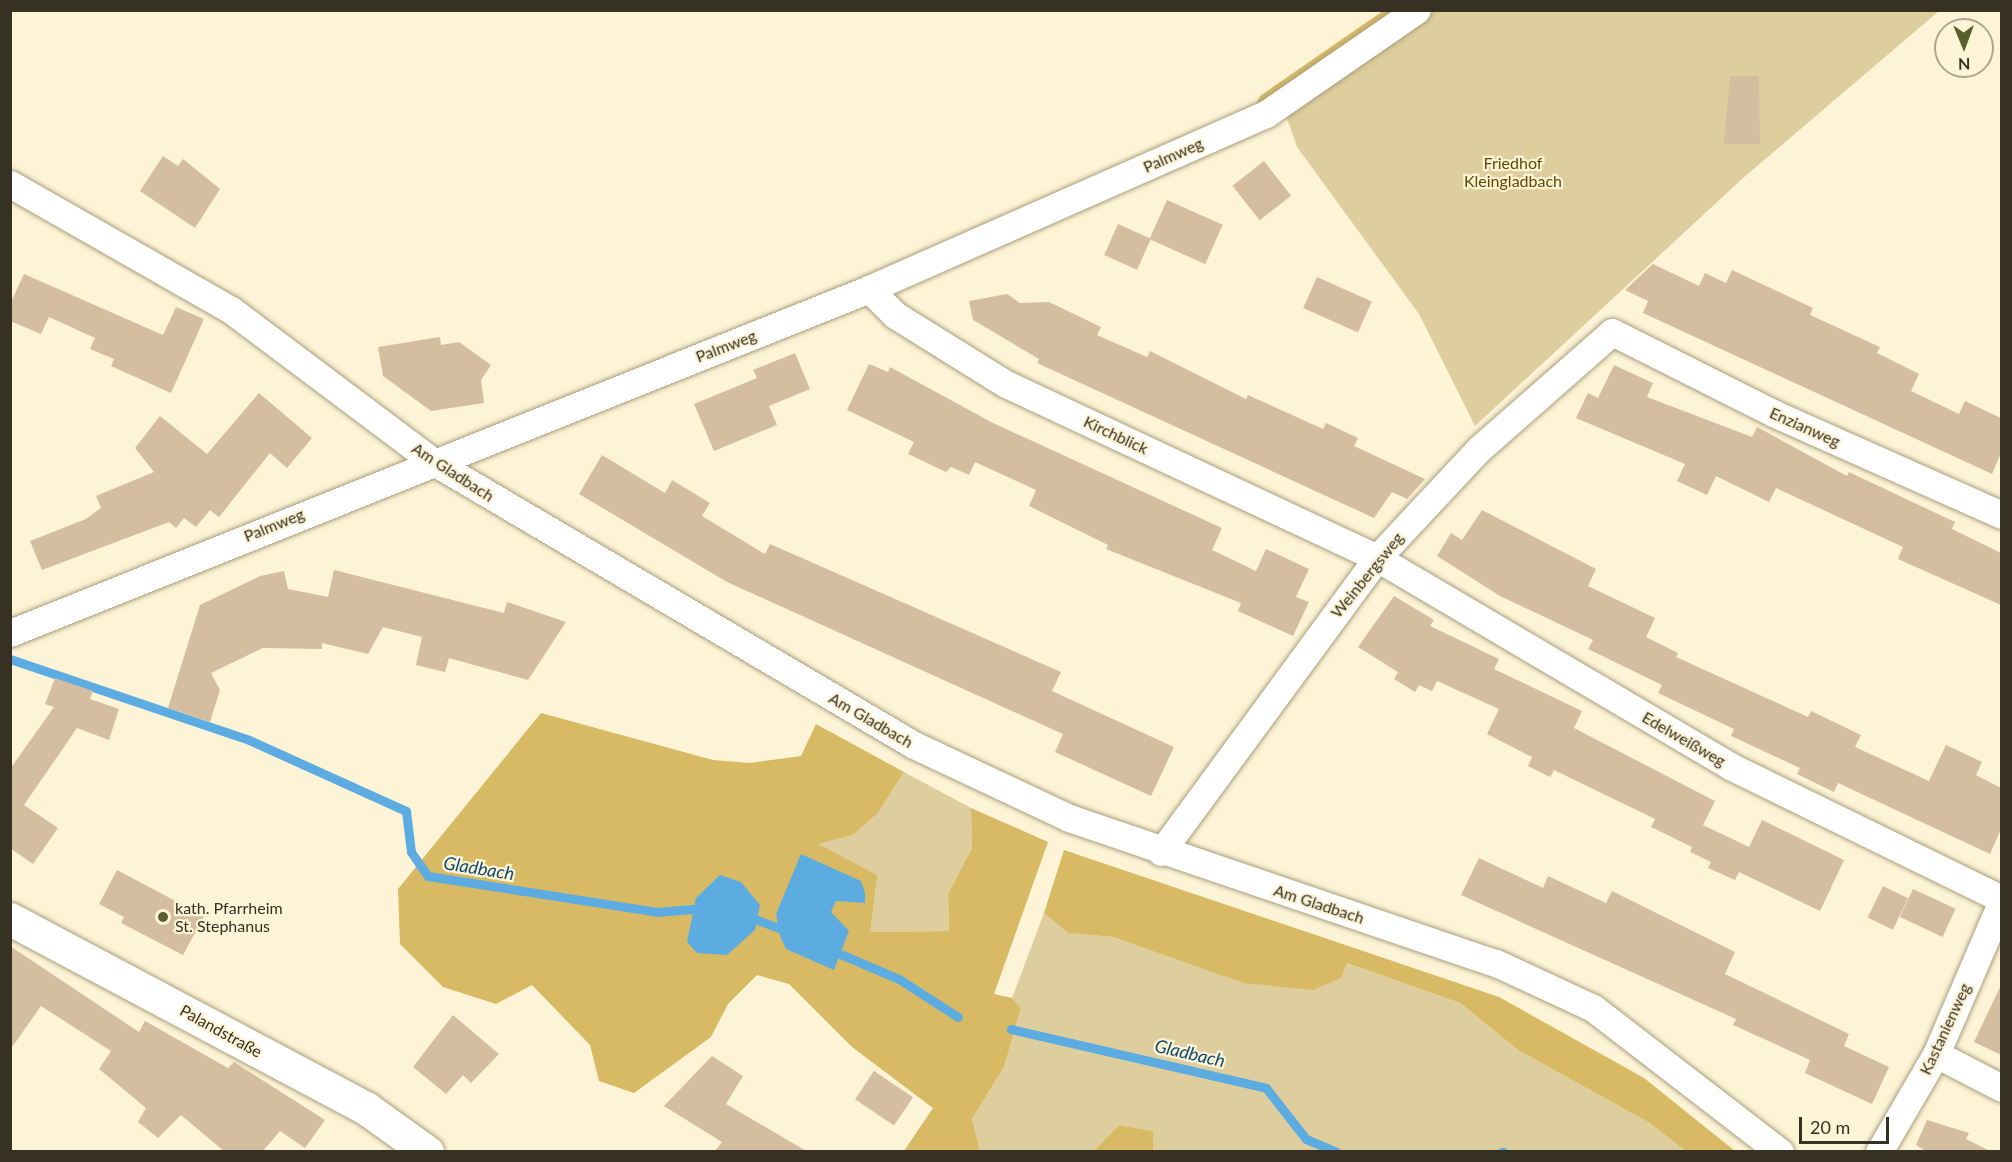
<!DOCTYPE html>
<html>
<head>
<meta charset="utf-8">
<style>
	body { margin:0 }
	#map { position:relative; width:2012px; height:1162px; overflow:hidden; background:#fdf3d6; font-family:Lato,sans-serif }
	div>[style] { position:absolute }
	.green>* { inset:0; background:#dfce9d }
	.forest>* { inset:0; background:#d7ba63 }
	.water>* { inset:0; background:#5cace2 }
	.stream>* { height:9px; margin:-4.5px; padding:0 4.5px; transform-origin:4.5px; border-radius:4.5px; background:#5cace2 }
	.building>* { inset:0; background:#d4be9f; transform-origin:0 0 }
	.roads { filter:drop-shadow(0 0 2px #aa9e7c) drop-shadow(0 0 2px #aa9e7c) }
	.street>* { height:27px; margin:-13.5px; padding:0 13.5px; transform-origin:13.5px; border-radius:13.5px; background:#fff }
	.secondary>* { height:33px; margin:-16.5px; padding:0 16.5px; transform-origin:16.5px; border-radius:16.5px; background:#fff }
	.dots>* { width:16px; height:16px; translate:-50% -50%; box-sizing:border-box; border:3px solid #fdf3d6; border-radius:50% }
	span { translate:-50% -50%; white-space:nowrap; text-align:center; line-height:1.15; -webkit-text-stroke:4.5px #fdf3d6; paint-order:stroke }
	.street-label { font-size:16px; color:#363123 }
	.park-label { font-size:16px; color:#5f4b02 }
	.poi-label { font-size:16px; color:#363123 }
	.left { translate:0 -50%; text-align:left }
	.water-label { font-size:18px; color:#0c4b6f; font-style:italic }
	.frame { position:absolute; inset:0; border:12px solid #363123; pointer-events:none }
	.north { position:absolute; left:1934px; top:18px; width:60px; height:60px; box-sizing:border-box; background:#fdf3d6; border:2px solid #ada58e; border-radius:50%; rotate:179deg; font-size:16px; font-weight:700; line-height:24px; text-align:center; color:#363123 }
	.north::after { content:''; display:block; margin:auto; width:21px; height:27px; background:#585f2d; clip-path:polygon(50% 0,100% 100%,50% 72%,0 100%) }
	.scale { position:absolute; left:1799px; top:1117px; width:90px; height:27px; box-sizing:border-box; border:3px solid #363123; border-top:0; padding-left:8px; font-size:18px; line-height:21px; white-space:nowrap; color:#363123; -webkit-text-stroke:4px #fdf3d6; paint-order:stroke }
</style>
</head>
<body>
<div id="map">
	<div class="green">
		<i style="clip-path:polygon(1434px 11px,1939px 11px,1742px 179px,1475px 426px,1419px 314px,1297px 147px,1287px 118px,1291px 109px)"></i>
		<i style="clip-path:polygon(904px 772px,971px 808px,972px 848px,948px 894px,949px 931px,870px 932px,817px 844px,853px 835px,878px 813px)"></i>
		<i style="clip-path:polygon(1044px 913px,1068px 933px,1113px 937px,1201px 967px,1347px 963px,1460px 1003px,1518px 1050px,1648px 1122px,1686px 1151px,1153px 1152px,1152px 1131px,1119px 1125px,1094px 1151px,980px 1152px,972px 1119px,1004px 1067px,1021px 1008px,1012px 998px)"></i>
	</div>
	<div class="forest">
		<i style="clip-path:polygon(1383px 11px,1402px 11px,1253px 110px,1260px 96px)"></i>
		<i style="clip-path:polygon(541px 713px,713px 760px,750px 763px,801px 756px,816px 724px,904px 772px,878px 813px,853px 835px,818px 844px,877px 875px,870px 932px,949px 931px,948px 894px,972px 848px,971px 808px,1048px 842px,994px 994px,1012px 998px,1021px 1008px,1004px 1067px,972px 1119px,980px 1151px,904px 1151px,933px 1108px,852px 1047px,789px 984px,757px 975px,728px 1004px,711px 1037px,634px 1093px,599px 1081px,590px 1045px,532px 985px,496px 1004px,443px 987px,400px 944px,398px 889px)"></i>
		<i style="clip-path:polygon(1064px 850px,1499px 997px,1644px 1078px,1735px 1151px,1686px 1151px,1648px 1122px,1518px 1050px,1460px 1003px,1347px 963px,1341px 978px,1313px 990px,1244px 983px,1113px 937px,1068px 933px,1044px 913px)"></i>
		<i style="clip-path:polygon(1119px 1125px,1153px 1131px,1153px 1151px,1094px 1151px)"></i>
	</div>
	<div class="water">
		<i style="clip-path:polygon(801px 854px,861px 881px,865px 893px,865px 903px,836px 901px,831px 912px,849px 931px,834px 970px,786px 949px,780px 936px,776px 914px)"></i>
		<i style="clip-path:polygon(720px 875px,741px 882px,760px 905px,755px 930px,727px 955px,697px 953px,687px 942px,696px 898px)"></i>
	</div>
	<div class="stream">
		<i style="left:10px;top:659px;width:252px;rotate:18.7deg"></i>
		<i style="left:249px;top:740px;width:172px;rotate:24.3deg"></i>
		<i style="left:406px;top:811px;width:41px;rotate:83deg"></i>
		<i style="left:411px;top:852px;width:29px;rotate:55deg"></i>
		<i style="left:428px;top:876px;width:232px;rotate:8.9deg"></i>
		<i style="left:657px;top:912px;width:47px;rotate:-4.9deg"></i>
		<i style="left:747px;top:916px;width:43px;rotate:20.6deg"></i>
		<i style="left:831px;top:950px;width:74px;rotate:23.1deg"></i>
		<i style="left:899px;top:979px;width:70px;rotate:32.8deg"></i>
		<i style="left:1011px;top:1029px;width:262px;rotate:13deg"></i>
		<i style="left:1266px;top:1088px;width:65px;rotate:51.9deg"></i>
		<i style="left:1306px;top:1139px;width:33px;rotate:23deg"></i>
		<i style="left:1502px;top:1152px;width:1px"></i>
	</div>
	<div class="building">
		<i style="clip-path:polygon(1730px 76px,1759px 76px,1760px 144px,1724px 144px)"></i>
		<i style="clip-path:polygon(163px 156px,178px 166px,183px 159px,220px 189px,195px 228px,140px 191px)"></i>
		<i style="left:1264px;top:161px;width:44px;height:40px;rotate:52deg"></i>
		<i style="left:1167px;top:200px;width:61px;height:43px;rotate:24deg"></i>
		<i style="left:1118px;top:224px;width:36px;height:34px;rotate:24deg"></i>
		<i style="clip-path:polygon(1653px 264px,1699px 286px,1705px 273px,1726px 283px,1732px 270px,1813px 308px,1810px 315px,1880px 347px,1877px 353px,1919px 374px,1911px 391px,1959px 414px,1965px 401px,2001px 418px,2001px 453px,1992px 474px,1643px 313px,1648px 301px,1625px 290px)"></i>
		<i style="clip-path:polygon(24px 274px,163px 335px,176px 307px,204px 319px,171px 393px,111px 366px,114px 359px,90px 349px,95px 338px,49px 317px,41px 334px,10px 321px,10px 304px)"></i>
		<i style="left:1317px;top:277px;width:60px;height:34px;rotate:24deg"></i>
		<i style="clip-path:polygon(1007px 294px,1020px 303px,1049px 302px,1101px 327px,1097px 335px,1147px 357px,1150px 351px,1246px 399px,1248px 395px,1323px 429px,1326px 423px,1358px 438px,1354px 446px,1425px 479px,1407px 499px,1392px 492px,1374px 518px,1037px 363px,1039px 359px,973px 320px,969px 301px)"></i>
		<i style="clip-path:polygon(440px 337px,441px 345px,459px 342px,491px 365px,481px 380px,484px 403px,431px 411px,383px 376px,378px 347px)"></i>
		<i style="clip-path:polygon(795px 353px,810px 389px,769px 406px,777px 425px,714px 451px,694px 404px,757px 378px,753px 370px)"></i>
		<i style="clip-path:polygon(869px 364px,888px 372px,890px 367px,993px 423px,1222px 528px,1212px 550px,1256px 571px,1266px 549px,1309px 569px,1296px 597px,1309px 602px,1293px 636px,1238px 611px,1241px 603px,1106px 549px,1108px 545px,1029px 506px,1036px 490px,975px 462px,969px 475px,951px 467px,946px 472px,908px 454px,914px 442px,847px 410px)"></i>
		<i style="clip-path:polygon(1614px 365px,1653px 383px,1647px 397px,1752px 437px,1757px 427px,1847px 476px,1849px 472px,1955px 522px,1952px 529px,2001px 553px,2001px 605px,1898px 559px,1903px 547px,1776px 488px,1769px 502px,1716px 476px,1707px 495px,1677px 481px,1685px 464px,1576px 418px,1588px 393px,1598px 398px)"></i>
		<i style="clip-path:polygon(259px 393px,312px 438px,287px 468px,270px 453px,219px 517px,210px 510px,196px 527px,184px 518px,176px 528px,169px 522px,42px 570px,30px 541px,86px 519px,101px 508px,96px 496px,154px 472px,135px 448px,160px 416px,207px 454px)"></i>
		<i style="clip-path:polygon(602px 455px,665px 493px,672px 480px,710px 503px,702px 516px,765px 554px,770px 544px,1061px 672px,1052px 691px,1174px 747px,1151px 796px,1055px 752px,1063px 734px,727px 582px,579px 494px)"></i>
		<i style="clip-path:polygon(1482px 510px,1596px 569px,1588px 586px,1655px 618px,1646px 637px,1678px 653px,1676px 657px,1808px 717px,1811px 711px,1861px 735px,1855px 747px,1929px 781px,1946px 745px,1982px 762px,1976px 775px,2001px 788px,2001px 829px,1990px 854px,1838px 783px,1834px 792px,1797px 774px,1800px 768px,1731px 736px,1734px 729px,1658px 693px,1662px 685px,1588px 649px,1593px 640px,1500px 596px,1437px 556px,1451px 533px,1462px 540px)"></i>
		<i style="clip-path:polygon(334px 570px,504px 613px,507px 602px,566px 622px,528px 680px,449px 658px,445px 672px,416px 665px,422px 637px,383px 627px,368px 654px,322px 643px,322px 649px,263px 648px,211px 673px,220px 690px,210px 722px,168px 708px,200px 605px,260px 576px,284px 571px,288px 589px,328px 597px)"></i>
		<i style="clip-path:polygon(1394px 596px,1434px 620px,1430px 626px,1499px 659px,1494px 669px,1582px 711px,1574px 728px,1715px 801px,1703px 825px,1749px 847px,1762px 820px,1844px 860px,1820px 911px,1739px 872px,1735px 880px,1708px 868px,1711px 862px,1690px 852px,1692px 847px,1651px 827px,1655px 819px,1554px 770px,1550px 777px,1528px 766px,1532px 757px,1487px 734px,1499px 709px,1437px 681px,1432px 691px,1419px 685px,1415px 692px,1394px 679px,1398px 672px,1358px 647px)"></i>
		<i style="clip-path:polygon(55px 678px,93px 691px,90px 699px,119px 709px,109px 740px,77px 728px,24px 805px,58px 828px,33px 864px,10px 848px,10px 769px,54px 707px,45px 704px)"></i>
		<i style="clip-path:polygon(1479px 858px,1543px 888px,1548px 876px,1606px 903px,1612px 891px,1735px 952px,1725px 974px,1849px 1034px,1844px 1046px,1889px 1067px,1872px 1104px,1805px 1073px,1810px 1060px,1733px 1025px,1736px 1019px,1461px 895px)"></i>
		<i style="clip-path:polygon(117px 870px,204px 916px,183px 955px,121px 923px,124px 917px,99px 904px)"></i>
		<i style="left:1883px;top:886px;width:28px;height:35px;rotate:26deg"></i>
		<i style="left:1913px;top:889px;width:47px;height:31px;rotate:25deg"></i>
		<i style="clip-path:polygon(10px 946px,139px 1032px,145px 1021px,228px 1068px,234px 1062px,325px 1120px,305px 1148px,280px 1131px,262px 1152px,225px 1152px,181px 1115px,158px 1138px,138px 1122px,146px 1108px,99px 1069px,111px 1051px,41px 1006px,10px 1050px)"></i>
		<i style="clip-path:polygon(2001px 985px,2001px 1055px,1974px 1042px)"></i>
		<i style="clip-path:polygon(453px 1015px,499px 1054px,471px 1083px,463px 1075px,446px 1094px,413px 1067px)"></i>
		<i style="clip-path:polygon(712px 1056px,743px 1076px,726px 1104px,808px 1152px,714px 1152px,722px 1142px,664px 1106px)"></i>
		<i style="left:874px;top:1071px;width:47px;height:34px;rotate:34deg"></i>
		<i style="clip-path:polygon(1927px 1120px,1969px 1133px,1966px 1139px,1992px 1152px,1927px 1152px,1916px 1145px)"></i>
	</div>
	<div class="roads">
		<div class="street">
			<i style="left:10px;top:184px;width:254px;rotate:29.7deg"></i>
			<i style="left:231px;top:310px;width:251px;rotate:36.9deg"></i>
			<i style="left:432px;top:461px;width:559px;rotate:30.51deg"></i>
			<i style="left:914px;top:745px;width:171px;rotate:25.2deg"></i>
			<i style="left:1069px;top:818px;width:451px;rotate:18.8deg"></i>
			<i style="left:1496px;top:963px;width:107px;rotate:24.9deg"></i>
			<i style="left:1593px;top:1008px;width:236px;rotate:37.6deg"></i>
			<i style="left:869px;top:289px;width:37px;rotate:45deg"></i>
			<i style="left:895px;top:315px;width:131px;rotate:31.9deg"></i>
			<i style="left:1006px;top:384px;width:410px;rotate:25.1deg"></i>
			<i style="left:1377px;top:558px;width:410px;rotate:30.5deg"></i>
			<i style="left:1730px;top:766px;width:303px;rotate:26.1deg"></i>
			<i style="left:10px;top:633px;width:925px;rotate:-21.82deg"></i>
			<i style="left:869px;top:289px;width:434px;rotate:-23.8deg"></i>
			<i style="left:1266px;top:114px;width:183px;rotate:-34.6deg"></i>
			<i style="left:1161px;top:852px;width:365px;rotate:-53.7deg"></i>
			<i style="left:1377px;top:558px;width:149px;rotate:-46.9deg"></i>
			<i style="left:1479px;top:449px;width:177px;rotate:-41.3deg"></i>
			<i style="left:1612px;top:332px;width:182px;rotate:26.7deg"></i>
			<i style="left:1775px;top:414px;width:248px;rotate:24deg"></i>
			<i style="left:1936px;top:1054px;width:74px;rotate:27.3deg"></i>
			<i style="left:1879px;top:1152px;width:113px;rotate:-59.8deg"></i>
			<i style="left:1936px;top:1054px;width:167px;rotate:-66.7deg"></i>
		</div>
		<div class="secondary">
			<i style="left:10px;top:919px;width:404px;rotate:28deg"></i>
			<i style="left:367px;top:1109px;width:74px;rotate:35.6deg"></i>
		</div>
	</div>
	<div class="dots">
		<i style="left:163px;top:917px;background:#585f2d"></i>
	</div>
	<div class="street-label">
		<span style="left:1173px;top:155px;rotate:-24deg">Palmweg</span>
		<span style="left:726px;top:346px;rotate:-21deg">Palmweg</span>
		<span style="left:1805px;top:427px;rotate:24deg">Enzianweg</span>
		<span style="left:1116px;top:435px;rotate:25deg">Kirchblick</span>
		<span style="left:453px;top:472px;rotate:33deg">Am Gladbach</span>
		<span style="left:274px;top:525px;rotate:-22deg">Palmweg</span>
		<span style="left:1367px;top:575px;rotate:-51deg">Weinbergsweg</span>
		<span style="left:871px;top:720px;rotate:30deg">Am Gladbach</span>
		<span style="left:1684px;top:739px;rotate:30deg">Edelweißweg</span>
		<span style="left:1319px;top:904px;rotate:18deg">Am Gladbach</span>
		<span style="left:1945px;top:1029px;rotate:-65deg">Kastanienweg</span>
		<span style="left:221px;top:1031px;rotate:29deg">Palandstraße</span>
	</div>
	<div class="park-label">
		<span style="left:1513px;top:172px">Friedhof<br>Kleingladbach</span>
	</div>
	<div class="poi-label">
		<span class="left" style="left:175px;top:917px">kath. Pfarrheim<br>St. Stephanus</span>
	</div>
	<div class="water-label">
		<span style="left:479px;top:868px;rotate:9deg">Gladbach</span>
		<span style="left:1190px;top:1053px;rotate:13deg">Gladbach</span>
	</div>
	<div class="frame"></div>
	<div class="north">N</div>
	<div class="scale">20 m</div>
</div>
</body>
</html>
